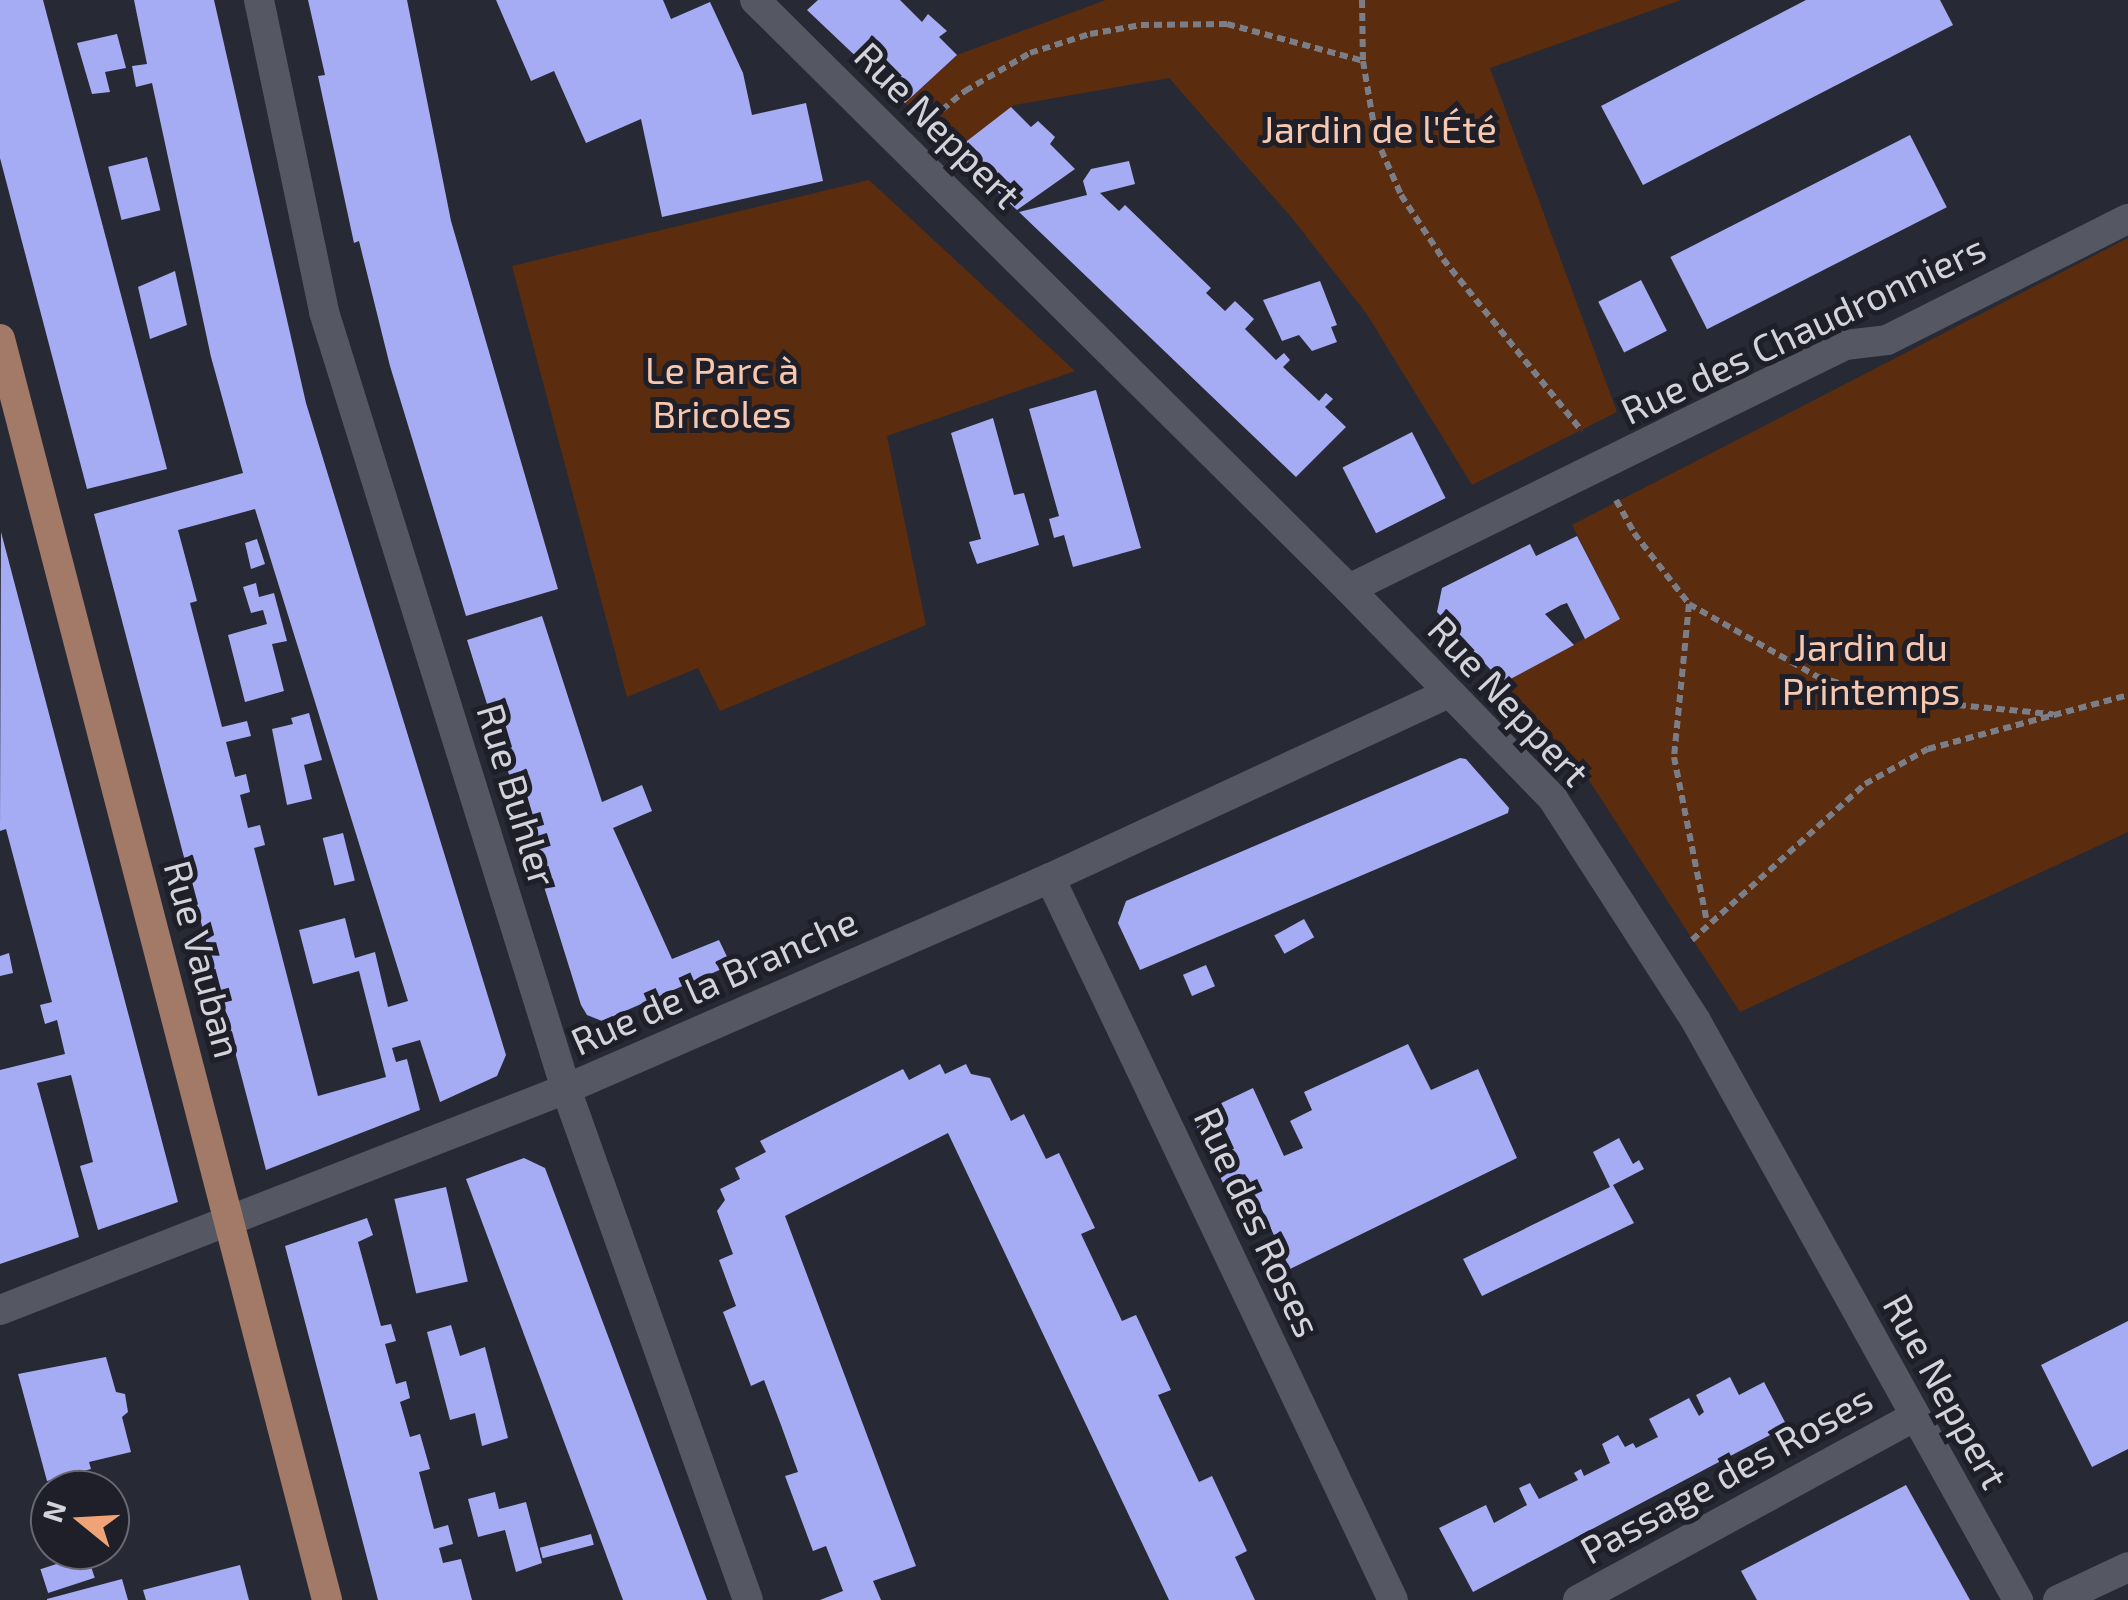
<!DOCTYPE html>
<html>
<head>
<meta charset="utf-8">
<style>
	body { margin:0 }
	#map { position:relative; width:2128px; height:1600px; overflow:hidden; background:#272934; font-family:"Exo 2",sans-serif }
	div>[style] { position:absolute }
	.green>* { inset:0; background:#5b2d0e }
	.building>* { inset:0; background:#a6acf4; transform-origin:0 0 }
	.path>* { height:6px; margin-top:-3px; transform-origin:0; background:repeating-linear-gradient(90deg,#7c7e87 0 8px,transparent 0 13px) }
	.minor>* { height:30px; margin:-15px; padding:0 15px; transform-origin:15px; border-radius:15px; background:#555763 }
	.major>* { height:30px; margin:-15px; padding:0 15px; transform-origin:15px; border-radius:15px; background:#a27a67 }
	span { translate:-50% -50%; white-space:nowrap; text-align:center; line-height:1.15; -webkit-text-stroke:10px #1e1f29; paint-order:stroke }
	.street-label { font-size:38px; color:#d3d4db }
	.park-label { font-size:38px; color:#f7c8af }
	.north { position:absolute; left:30px; top:1470px; width:100px; height:100px; box-sizing:border-box; background:#1e1f29; border:2px solid #666770; border-radius:50%; rotate:288deg; font-size:28px; font-weight:700; line-height:40px; text-align:center; color:#d3d4db }
	.north::after { content:''; display:block; margin:auto; width:35px; height:45px; background:#efa377; clip-path:polygon(50% 0,100% 100%,50% 72%,0 100%) }
</style>
</head>
<body>
<div id="map">
	<div class="green">
		<i style="clip-path:polygon(1106px 0,1681px 0,1490px 68px,1617px 412px,1472px 485px,1366px 313px,1292px 218px,1169px 78px,1014px 105px,954px 151px,905px 103px,957px 55px)"></i>
		<i style="clip-path:polygon(869px 180px,1075px 371px,887px 436px,926px 625px,720px 711px,698px 668px,627px 697px,512px 266px)"></i>
		<i style="clip-path:polygon(2128px 238px,2128px 832px,1740px 1012px,1588px 779px,1503px 683px,1620px 619px,1572px 525px)"></i>
	</div>
	<div class="building">
		<i style="clip-path:polygon(0 0,43px 0,167px 469px,87px 489px,0 158px)"></i>
		<i style="clip-path:polygon(evenodd,134px 0,214px 0,306px 403px,506px 1055px,497px 1076px,440px 1102px,420px 1040px,392px 1048px,396px 1062px,407px 1059px,420px 1110px,266px 1170px,94px 514px,243px 473px,211px 357px,152px 83px,136px 87px,132px 66px,147px 64px,134px 0,255px 509px,408px 1001px,388px 1007px,375px 952px,355px 958px,345px 918px,299px 930px,313px 984px,359px 971px,386px 1077px,318px 1096px,254px 848px,265px 845px,260px 825px,248px 828px,240px 795px,250px 792px,246px 774px,235px 777px,226px 742px,251px 736px,247px 721px,222px 727px,190px 603px,197px 601px,178px 530px,255px 509px)"></i>
		<i style="clip-path:polygon(308px 0,407px 0,451px 221px,558px 589px,466px 616px,390px 366px,359px 241px,354px 243px,318px 76px,325px 75px)"></i>
		<i style="clip-path:polygon(496px 0,663px 0,671px 19px,710px 2px,743px 73px,752px 115px,806px 103px,823px 181px,662px 217px,641px 119px,586px 143px,554px 71px,531px 81px)"></i>
		<i style="clip-path:polygon(818px 0,900px 0,922px 22px,928px 14px,947px 31px,939px 37px,957px 55px,905px 103px,807px 10px)"></i>
		<i style="clip-path:polygon(1806px 0,1940px 0,1953px 25px,1643px 185px,1601px 106px)"></i>
		<i style="clip-path:polygon(117px 34px,126px 68px,105px 72px,110px 92px,92px 94px,77px 43px)"></i>
		<i style="clip-path:polygon(1011px 107px,1031px 127px,1038px 121px,1055px 137px,1050px 144px,1075px 169px,1017px 210px,954px 151px)"></i>
		<i style="left:1910px;top:135px;width:81px;height:269px;rotate:63deg"></i>
		<i style="left:147px;top:157px;width:55px;height:40px;rotate:76deg"></i>
		<i style="clip-path:polygon(1129px 161px,1135px 184px,1100px 193px,1119px 211px,1125px 205px,1211px 288px,1206px 293px,1225px 311px,1235px 301px,1254px 319px,1245px 329px,1276px 360px,1284px 353px,1290px 360px,1283px 367px,1319px 401px,1326px 393px,1333px 399px,1325px 407px,1346px 427px,1296px 477px,1019px 212px,1087px 195px,1083px 181px,1091px 169px)"></i>
		<i style="clip-path:polygon(175px 271px,187px 325px,150px 339px,138px 287px)"></i>
		<i style="left:1641px;top:280px;width:57px;height:48px;rotate:63deg"></i>
		<i style="clip-path:polygon(1320px 281px,1337px 325px,1331px 327px,1337px 342px,1312px 351px,1299px 335px,1282px 341px,1263px 300px)"></i>
		<i style="clip-path:polygon(1096px 390px,1141px 548px,1073px 567px,1064px 535px,1054px 538px,1049px 519px,1059px 516px,1029px 409px)"></i>
		<i style="clip-path:polygon(993px 418px,1014px 495px,1024px 493px,1039px 545px,977px 564px,969px 542px,981px 539px,951px 433px)"></i>
		<i style="left:1412px;top:432px;width:74px;height:78px;rotate:63deg"></i>
		<i style="clip-path:polygon(1px 532px,178px 1202px,98px 1230px,80px 1166px,93px 1162px,71px 1075px,37px 1083px,79px 1237px,0 1264px,0 1070px,65px 1054px,57px 1020px,45px 1024px,40px 1005px,52px 1002px,6px 829px,0 831px)"></i>
		<i style="clip-path:polygon(1577px 536px,1620px 619px,1585px 639px,1567px 603px,1561px 605px,1545px 614px,1574px 645px,1503px 683px,1437px 612px,1442px 588px,1530px 544px,1536px 556px)"></i>
		<i style="clip-path:polygon(257px 539px,265px 564px,251px 569px,245px 543px)"></i>
		<i style="clip-path:polygon(256px 583px,259px 597px,274px 593px,287px 641px,272px 644px,284px 691px,245px 702px,228px 635px,267px 624px,263px 610px,251px 613px,243px 587px)"></i>
		<i style="clip-path:polygon(542px 616px,602px 802px,642px 785px,652px 811px,613px 828px,672px 959px,719px 940px,731px 965px,602px 1021px,587px 1015px,581px 1005px,467px 640px)"></i>
		<i style="clip-path:polygon(309px 713px,322px 760px,304px 765px,312px 799px,287px 805px,272px 729px,293px 724px,291px 718px)"></i>
		<i style="clip-path:polygon(1460px 758px,1466px 759px,1509px 808px,1508px 813px,1140px 970px,1118px 923px,1126px 901px)"></i>
		<i style="left:343px;top:833px;width:49px;height:21px;rotate:76deg"></i>
		<i style="left:1304px;top:919px;width:21px;height:34px;rotate:61deg"></i>
		<i style="clip-path:polygon(9px 953px,13px 973px,0 976px,0 956px)"></i>
		<i style="left:1206px;top:965px;width:23px;height:25px;rotate:67deg"></i>
		<i style="clip-path:polygon(1408px 1044px,1431px 1090px,1478px 1069px,1517px 1158px,1290px 1269px,1245px 1174px,1223px 1183px,1192px 1117px,1253px 1088px,1284px 1156px,1303px 1148px,1290px 1121px,1312px 1110px,1304px 1092px)"></i>
		<i style="clip-path:polygon(940px 1064px,945px 1074px,966px 1064px,971px 1074px,990px 1078px,1011px 1121px,1024px 1114px,1046px 1159px,1059px 1153px,1095px 1228px,1081px 1234px,1122px 1321px,1136px 1315px,1171px 1390px,1158px 1395px,1199px 1482px,1212px 1476px,1247px 1551px,1235px 1557px,1255px 1600px,1169px 1600px,948px 1133px,785px 1216px,916px 1566px,873px 1581px,881px 1600px,820px 1600px,843px 1591px,826px 1546px,813px 1551px,785px 1476px,798px 1472px,781px 1425px,764px 1380px,751px 1386px,723px 1312px,736px 1306px,719px 1260px,733px 1254px,717px 1211px,725px 1200px,720px 1189px,740px 1179px,735px 1168px,766px 1152px,760px 1141px,903px 1069px,909px 1080px)"></i>
		<i style="clip-path:polygon(1619px 1138px,1633px 1164px,1639px 1160px,1644px 1169px,1613px 1185px,1634px 1223px,1482px 1296px,1463px 1259px,1610px 1187px,1593px 1152px)"></i>
		<i style="clip-path:polygon(524px 1158px,545px 1168px,707px 1600px,623px 1600px,466px 1179px)"></i>
		<i style="left:446px;top:1187px;width:97px;height:53px;rotate:77deg"></i>
		<i style="clip-path:polygon(367px 1218px,373px 1235px,358px 1242px,381px 1326px,391px 1324px,396px 1341px,385px 1344px,396px 1384px,406px 1381px,410px 1398px,400px 1402px,410px 1437px,420px 1434px,430px 1469px,419px 1472px,434px 1529px,448px 1525px,453px 1544px,439px 1548px,443px 1563px,461px 1559px,472px 1600px,378px 1600px,285px 1246px)"></i>
		<i style="clip-path:polygon(2128px 1321px,2128px 1449px,2092px 1467px,2041px 1365px)"></i>
		<i style="clip-path:polygon(451px 1325px,460px 1356px,485px 1347px,508px 1438px,482px 1446px,475px 1413px,450px 1420px,427px 1332px)"></i>
		<i style="clip-path:polygon(106px 1357px,116px 1392px,125px 1394px,128px 1412px,122px 1417px,131px 1452px,89px 1462px,91px 1469px,47px 1481px,18px 1374px)"></i>
		<i style="clip-path:polygon(1730px 1377px,1739px 1395px,1764px 1382px,1787px 1426px,1473px 1592px,1439px 1528px,1486px 1505px,1494px 1523px,1527px 1505px,1519px 1488px,1530px 1483px,1539px 1499px,1578px 1480px,1574px 1473px,1581px 1469px,1584px 1476px,1610px 1463px,1602px 1444px,1618px 1435px,1625px 1447px,1633px 1443px,1636px 1448px,1658px 1437px,1649px 1419px,1689px 1398px,1699px 1416px,1704px 1412px,1696px 1395px)"></i>
		<i style="clip-path:polygon(1906px 1485px,1970px 1600px,1757px 1600px,1741px 1571px)"></i>
		<i style="clip-path:polygon(495px 1492px,499px 1509px,526px 1502px,542px 1563px,516px 1572px,505px 1530px,478px 1537px,468px 1499px)"></i>
		<i style="left:591px;top:1534px;width:11px;height:53px;rotate:75deg"></i>
		<i style="left:87px;top:1554px;width:25px;height:49px;rotate:72deg"></i>
		<i style="clip-path:polygon(240px 1565px,249px 1600px,146px 1600px,143px 1590px)"></i>
		<i style="clip-path:polygon(122px 1579px,128px 1600px,47px 1600px,47px 1599px)"></i>
	</div>
	<div class="path">
		<i style="left:1362px;top:0;width:61px;rotate:89.1deg"></i>
		<i style="left:1363px;top:61px;width:78px;rotate:80.4deg"></i>
		<i style="left:1376px;top:138px;width:62px;rotate:66.3deg"></i>
		<i style="left:1401px;top:195px;width:77px;rotate:56.7deg"></i>
		<i style="left:1443px;top:259px;width:221px;rotate:51.1deg"></i>
		<i style="left:932px;top:118px;width:43px;rotate:-39.3deg"></i>
		<i style="left:965px;top:91px;width:75px;rotate:-30.3deg"></i>
		<i style="left:1030px;top:53px;width:63px;rotate:-17.6deg"></i>
		<i style="left:1090px;top:34px;width:52px;rotate:-10deg"></i>
		<i style="left:1141px;top:25px;width:86px;rotate:-0.7deg"></i>
		<i style="left:1227px;top:24px;width:141px;rotate:15.2deg"></i>
		<i style="left:1616px;top:500px;width:38px;rotate:61deg"></i>
		<i style="left:1634px;top:533px;width:90px;rotate:52.2deg"></i>
		<i style="left:1689px;top:604px;width:148px;rotate:29.5deg"></i>
		<i style="left:1818px;top:677px;width:78px;rotate:16.3deg"></i>
		<i style="left:1893px;top:699px;width:161px;rotate:5.4deg"></i>
		<i style="left:1689px;top:604px;width:154px;rotate:95.6deg"></i>
		<i style="left:1674px;top:757px;width:168px;rotate:78.7deg"></i>
		<i style="left:1692px;top:940px;width:233px;rotate:-42deg"></i>
		<i style="left:1865px;top:784px;width:72px;rotate:-29.1deg"></i>
		<i style="left:1928px;top:749px;width:207px;rotate:-15.1deg"></i>
	</div>
	<div class="minor">
		<i style="left:259px;top:0;width:319px;rotate:78.2deg"></i>
		<i style="left:324px;top:312px;width:814px;rotate:72.7deg"></i>
		<i style="left:566px;top:1089px;width:542px;rotate:70.4deg"></i>
		<i style="left:755px;top:0;width:837px;rotate:44.76deg"></i>
		<i style="left:1349px;top:589px;width:293px;rotate:45.8deg"></i>
		<i style="left:1553px;top:799px;width:264px;rotate:57.2deg"></i>
		<i style="left:1696px;top:1021px;width:663px;rotate:60.92deg"></i>
		<i style="left:1349px;top:589px;width:553px;rotate:-26.19deg"></i>
		<i style="left:1845px;top:345px;width:42px;rotate:-6.8deg"></i>
		<i style="left:1887px;top:340px;width:270px;rotate:-26.7deg"></i>
		<i style="left:1050px;top:878px;width:799px;rotate:64.59deg"></i>
		<i style="left:0;top:1310px;width:608px;rotate:-21.33deg"></i>
		<i style="left:566px;top:1089px;width:528px;rotate:-23.55deg"></i>
		<i style="left:1050px;top:878px;width:438px;rotate:-24.9deg"></i>
		<i style="left:1578px;top:1600px;width:382px;rotate:-28.6deg"></i>
		<i style="left:2058px;top:1600px;width:77px;rotate:-25.2deg"></i>
	</div>
	<div class="major">
		<i style="left:0;top:339px;width:1303px;rotate:75.46deg"></i>
	</div>
	<div class="street-label">
		<span style="left:938px;top:125px;rotate:45deg">Rue Neppert</span>
		<span style="left:1803px;top:329px;rotate:-25deg">Rue des Chaudronniers</span>
		<span style="left:1509px;top:701px;rotate:47deg">Rue Neppert</span>
		<span style="left:517px;top:795px;rotate:73deg">Rue Buhler</span>
		<span style="left:203px;top:959px;rotate:75deg">Rue Vauban</span>
		<span style="left:714px;top:981px;rotate:-24deg">Rue de la Branche</span>
		<span style="left:1258px;top:1222px;rotate:65deg">Rue des Roses</span>
		<span style="left:1946px;top:1391px;rotate:61deg">Rue Neppert</span>
		<span style="left:1726px;top:1474px;rotate:-29deg">Passage des Roses</span>
	</div>
	<div class="park-label">
		<span style="left:1379px;top:129px">Jardin de l'Été</span>
		<span style="left:722px;top:392px">Le Parc à<br>Bricoles</span>
		<span style="left:1871px;top:669px">Jardin du<br>Printemps</span>
	</div>
	<div class="north">N</div>
</div>
</body>
</html>
